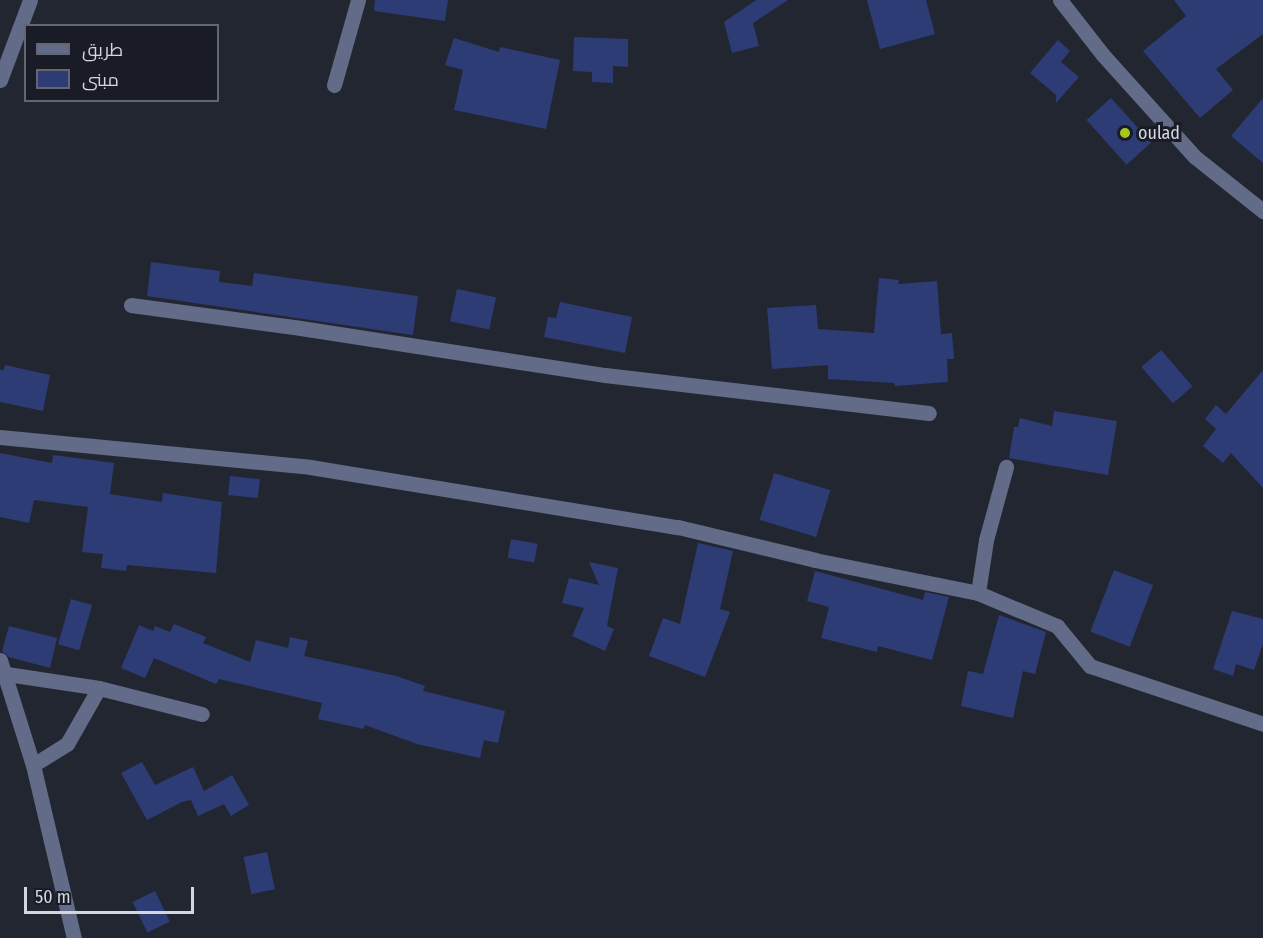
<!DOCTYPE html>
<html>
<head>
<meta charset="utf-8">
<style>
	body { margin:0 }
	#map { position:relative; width:1263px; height:938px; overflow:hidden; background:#222631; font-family:"Fira Sans Condensed",Cairo,sans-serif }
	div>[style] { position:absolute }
	.building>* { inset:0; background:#2e3c75; transform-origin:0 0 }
	.minor>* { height:15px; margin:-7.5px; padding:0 7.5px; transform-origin:7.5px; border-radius:7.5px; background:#626b87 }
	.dots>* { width:16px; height:16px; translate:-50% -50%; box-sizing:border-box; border:3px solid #191c27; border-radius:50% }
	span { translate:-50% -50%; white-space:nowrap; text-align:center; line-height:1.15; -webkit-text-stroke:6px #191c27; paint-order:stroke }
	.poi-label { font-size:18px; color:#d3d6dd }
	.left { translate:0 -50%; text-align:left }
	.legend { position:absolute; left:24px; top:24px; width:195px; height:78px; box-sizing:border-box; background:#191c27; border:2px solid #636670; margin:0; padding:8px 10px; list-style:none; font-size:18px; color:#d3d6dd }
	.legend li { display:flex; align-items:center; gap:12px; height:30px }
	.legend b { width:30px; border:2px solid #636670 }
	.scale { position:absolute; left:24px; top:887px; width:170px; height:27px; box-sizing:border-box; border:3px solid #d3d6dd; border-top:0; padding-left:8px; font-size:18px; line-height:21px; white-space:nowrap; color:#d3d6dd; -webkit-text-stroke:4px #191c27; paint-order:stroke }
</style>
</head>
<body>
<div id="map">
	<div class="building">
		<i style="clip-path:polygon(375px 0,448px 0,445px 21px,374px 11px)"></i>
		<i style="clip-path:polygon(756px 0,788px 0,753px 23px,759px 46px,732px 53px,724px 22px)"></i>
		<i style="clip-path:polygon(867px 0,926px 0,935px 34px,880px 49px)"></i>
		<i style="clip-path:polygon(1174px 0,1263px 0,1263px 34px,1216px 69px,1233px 90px,1200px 118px,1143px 51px,1186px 16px)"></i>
		<i style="clip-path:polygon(574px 37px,628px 39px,628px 67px,613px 66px,613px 83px,592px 82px,592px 72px,573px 71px)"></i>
		<i style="clip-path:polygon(454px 38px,499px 52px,500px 47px,560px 60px,546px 129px,454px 110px,463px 70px,445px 65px)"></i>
		<i style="clip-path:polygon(1058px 40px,1070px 51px,1061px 62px,1079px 77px,1056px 103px,1056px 95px,1030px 73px)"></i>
		<i style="left:1111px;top:98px;width:60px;height:33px;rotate:48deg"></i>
		<i style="clip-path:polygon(1263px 98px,1263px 163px,1231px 136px)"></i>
		<i style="clip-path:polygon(151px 262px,220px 271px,219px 282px,252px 286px,254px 273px,418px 296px,413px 335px,147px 296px)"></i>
		<i style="clip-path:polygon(879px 278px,899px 280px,898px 284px,937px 281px,941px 334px,952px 333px,954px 359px,947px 359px,948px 382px,895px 386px,894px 383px,828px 379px,828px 365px,772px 369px,767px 308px,816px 305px,818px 329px,874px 333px)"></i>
		<i style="left:457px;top:289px;width:40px;height:33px;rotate:12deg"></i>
		<i style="clip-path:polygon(560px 302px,632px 317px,625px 353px,544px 337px,548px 317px,556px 318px)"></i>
		<i style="left:1161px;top:350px;width:48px;height:26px;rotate:49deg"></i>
		<i style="clip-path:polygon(5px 365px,50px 375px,43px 411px,0 402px,0 370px,4px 370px)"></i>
		<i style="clip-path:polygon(1263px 370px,1263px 488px,1231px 453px,1223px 463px,1203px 446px,1216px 429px,1205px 419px,1216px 405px,1226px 414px)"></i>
		<i style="clip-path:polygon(1054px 411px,1117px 421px,1108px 475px,1009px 458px,1014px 427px,1018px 427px,1020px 418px,1052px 426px)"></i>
		<i style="clip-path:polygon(0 453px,52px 463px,53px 455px,114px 463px,110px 494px,162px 502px,163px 493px,222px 502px,216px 573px,127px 565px,126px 571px,101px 568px,103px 554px,82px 552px,88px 507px,34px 500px,29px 523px,0 517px)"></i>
		<i style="left:774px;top:473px;width:59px;height:49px;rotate:17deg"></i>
		<i style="left:230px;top:476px;width:30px;height:19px;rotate:6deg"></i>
		<i style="left:511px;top:539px;width:27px;height:19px;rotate:10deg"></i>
		<i style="clip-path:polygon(698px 543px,733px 551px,720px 609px,730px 612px,705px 677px,649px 656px,663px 618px,680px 624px)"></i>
		<i style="clip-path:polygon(589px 562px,618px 568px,607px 626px,614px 629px,605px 651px,572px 636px,584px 608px,562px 603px,569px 578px,599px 585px)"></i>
		<i style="left:1114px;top:570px;width:42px;height:66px;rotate:21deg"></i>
		<i style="clip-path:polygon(815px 571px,923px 600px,925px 592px,949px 597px,932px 660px,878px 646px,877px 652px,821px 638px,829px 607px,807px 601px)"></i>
		<i style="left:71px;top:599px;width:22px;height:47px;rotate:16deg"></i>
		<i style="clip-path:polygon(1232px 611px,1263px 619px,1263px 644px,1254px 670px,1236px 664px,1233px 676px,1213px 669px)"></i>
		<i style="clip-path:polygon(999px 615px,1046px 632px,1035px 674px,1023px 671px,1013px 718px,961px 706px,968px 671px,983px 674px)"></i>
		<i style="clip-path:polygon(174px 624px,206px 637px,203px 643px,250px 662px,256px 640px,288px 648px,290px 637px,308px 641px,304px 656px,396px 676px,425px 686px,423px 691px,505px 711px,498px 743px,484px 740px,480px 758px,417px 744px,365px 725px,364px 729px,318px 719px,322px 703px,219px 679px,216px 684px,154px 658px,145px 678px,121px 668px,139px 625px,153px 631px,155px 626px,170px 632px)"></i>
		<i style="clip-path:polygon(9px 626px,57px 638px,50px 668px,9px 657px,2px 651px)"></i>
		<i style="clip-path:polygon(142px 762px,155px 785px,193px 767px,204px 791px,232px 775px,249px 805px,231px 816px,224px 804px,198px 816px,191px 800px,182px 802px,147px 820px,121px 773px)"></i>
		<i style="left:267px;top:852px;width:38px;height:24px;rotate:78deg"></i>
		<i style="left:155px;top:891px;width:34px;height:25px;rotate:64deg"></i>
	</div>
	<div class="minor">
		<i style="left:1060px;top:0;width:70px;rotate:52deg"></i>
		<i style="left:1103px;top:55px;width:137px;rotate:48deg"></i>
		<i style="left:1195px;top:157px;width:87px;rotate:38.5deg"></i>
		<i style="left:0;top:80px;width:85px;rotate:-69.4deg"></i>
		<i style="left:334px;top:85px;width:88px;rotate:-74.2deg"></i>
		<i style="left:131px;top:305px;width:164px;rotate:7.7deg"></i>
		<i style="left:294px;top:327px;width:315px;rotate:8.8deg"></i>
		<i style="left:605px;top:375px;width:326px;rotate:6.7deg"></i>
		<i style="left:0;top:437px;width:311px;rotate:5.5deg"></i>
		<i style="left:310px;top:467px;width:373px;rotate:9.3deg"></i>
		<i style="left:678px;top:527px;width:141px;rotate:13.5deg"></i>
		<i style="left:815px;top:560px;width:166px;rotate:11.4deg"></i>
		<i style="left:978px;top:593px;width:86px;rotate:22.7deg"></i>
		<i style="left:1057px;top:626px;width:52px;rotate:50.5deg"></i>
		<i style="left:1090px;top:666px;width:182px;rotate:18.5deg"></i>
		<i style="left:978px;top:593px;width:54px;rotate:-81.4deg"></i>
		<i style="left:986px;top:540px;width:76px;rotate:-74.7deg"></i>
		<i style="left:0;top:660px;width:110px;rotate:72.6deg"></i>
		<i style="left:33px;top:765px;width:178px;rotate:76.7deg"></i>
		<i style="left:0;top:673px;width:100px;rotate:8.6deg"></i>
		<i style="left:99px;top:688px;width:106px;rotate:14.2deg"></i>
		<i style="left:33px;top:765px;width:40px;rotate:-32deg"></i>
		<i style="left:67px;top:744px;width:64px;rotate:-60.3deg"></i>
	</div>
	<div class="dots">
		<i style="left:1125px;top:133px;background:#a8c71d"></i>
	</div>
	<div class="poi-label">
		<span class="left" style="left:1138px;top:133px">oulad</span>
	</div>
	<ul class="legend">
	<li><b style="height:8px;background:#626b87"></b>طريق</li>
	<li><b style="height:16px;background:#2e3c75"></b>مبنى</li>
	</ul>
	<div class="scale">50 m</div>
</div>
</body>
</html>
